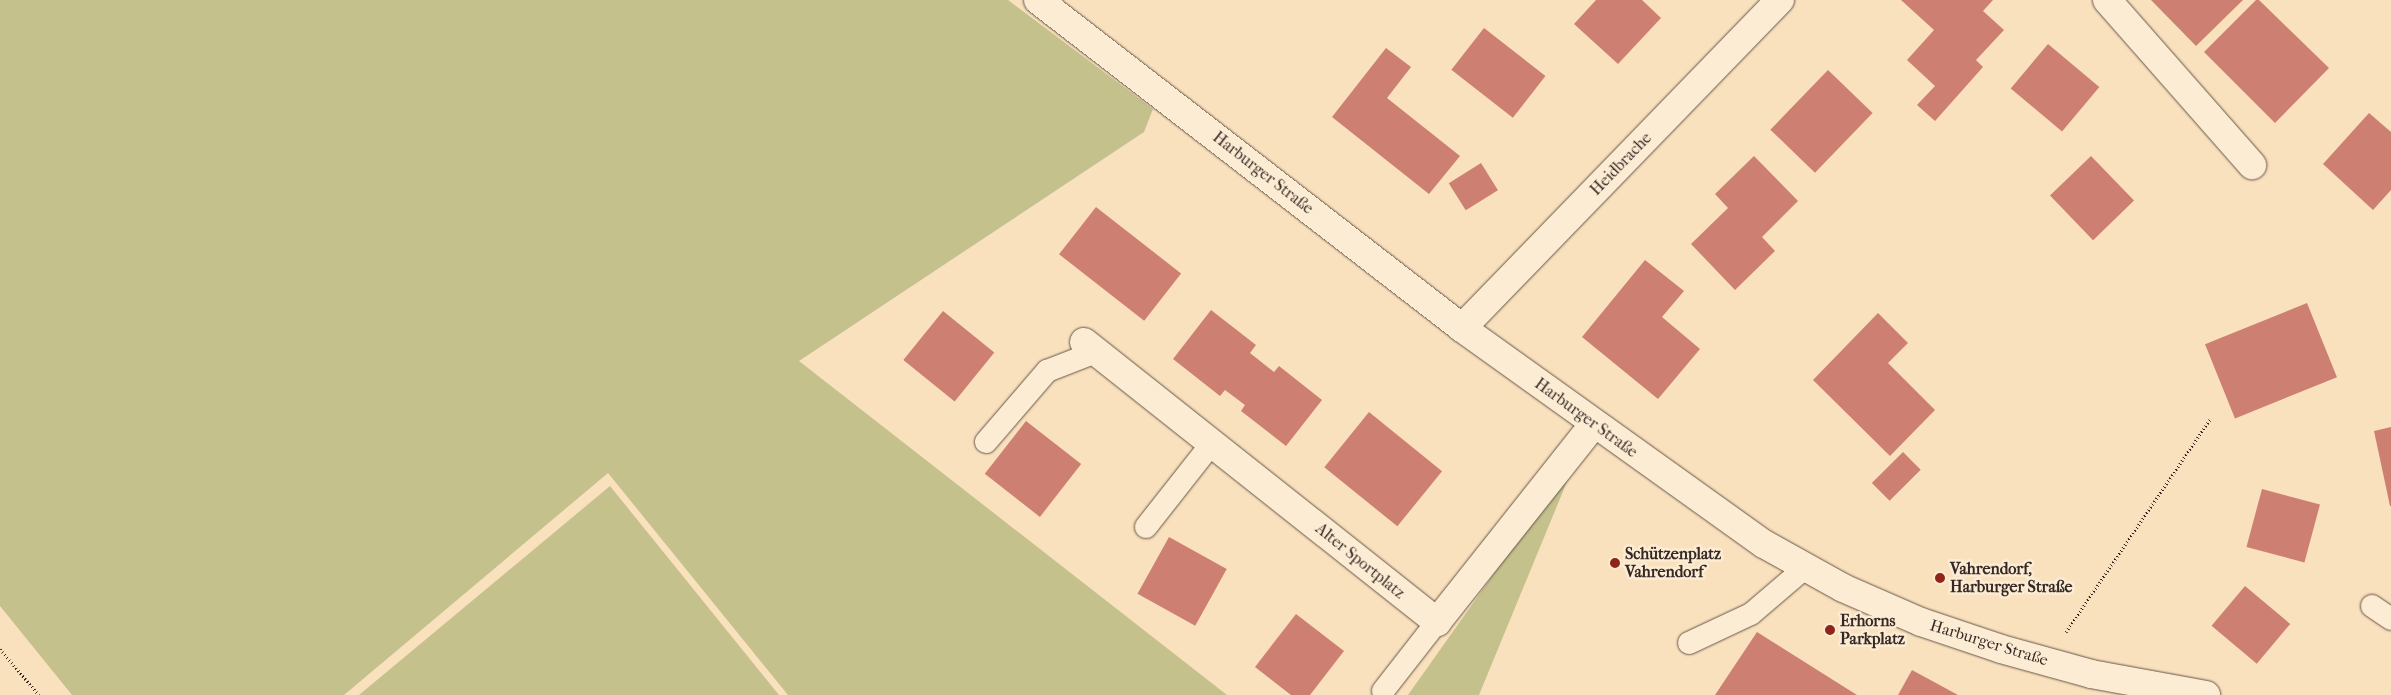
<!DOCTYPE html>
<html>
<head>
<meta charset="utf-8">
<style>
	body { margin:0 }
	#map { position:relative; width:2391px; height:695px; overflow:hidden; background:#fae1bd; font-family:"IM FELL French Canon",serif }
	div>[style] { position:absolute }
	.green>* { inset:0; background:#c4c18d }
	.building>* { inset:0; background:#cd7f72; transform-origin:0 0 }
	.path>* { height:3px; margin-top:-1.5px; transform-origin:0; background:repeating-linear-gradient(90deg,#352824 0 1px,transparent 0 3.5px) }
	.roads { filter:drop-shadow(0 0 1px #66564a) drop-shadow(0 0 1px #66564a) }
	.service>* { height:22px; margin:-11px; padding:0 11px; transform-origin:11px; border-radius:11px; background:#fcecd4 }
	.minor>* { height:28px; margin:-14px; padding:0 14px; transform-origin:14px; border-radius:14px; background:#fcecd4 }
	.tertiary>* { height:28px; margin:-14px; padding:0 14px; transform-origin:14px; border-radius:14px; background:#fcecd4 }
	.dots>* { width:14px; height:14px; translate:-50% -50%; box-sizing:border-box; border:2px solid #fcecd4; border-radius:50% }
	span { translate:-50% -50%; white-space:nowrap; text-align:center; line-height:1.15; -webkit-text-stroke:5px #fcecd4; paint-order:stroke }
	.street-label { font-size:16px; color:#352824 }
	.poi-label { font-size:16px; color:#352824; font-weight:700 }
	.left { translate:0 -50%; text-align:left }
</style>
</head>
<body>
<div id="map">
	<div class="green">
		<i style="clip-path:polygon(0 0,1008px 0,1153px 109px,1144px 132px,799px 361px,1227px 695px,788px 695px,608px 473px,344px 695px,72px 695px,0 606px)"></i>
		<i style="clip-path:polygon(1578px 455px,1479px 695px,1408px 695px)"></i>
		<i style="clip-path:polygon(610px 486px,779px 695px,359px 695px)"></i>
	</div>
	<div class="building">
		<i style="clip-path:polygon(1596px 0,1642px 0,1661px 18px,1618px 64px,1574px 24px)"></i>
		<i style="clip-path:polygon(1901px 0,1993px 0,1983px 11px,2004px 30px,1976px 60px,1983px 67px,1935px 121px,1917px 105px,1935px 86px,1907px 60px,1934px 30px)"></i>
		<i style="clip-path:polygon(2151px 0,2243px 0,2196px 46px)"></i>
		<i style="clip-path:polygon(2256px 0,2259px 0,2329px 68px,2275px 123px,2204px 52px)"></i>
		<i style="left:1484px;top:28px;width:78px;height:53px;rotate:38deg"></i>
		<i style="left:2048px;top:44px;width:67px;height:58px;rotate:40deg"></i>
		<i style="clip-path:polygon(1386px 48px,1411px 67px,1387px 98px,1460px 156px,1429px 194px,1332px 117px)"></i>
		<i style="left:1828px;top:70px;width:62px;height:83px;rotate:44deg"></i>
		<i style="clip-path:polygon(2369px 113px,2391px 132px,2391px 190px,2373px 210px,2323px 164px)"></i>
		<i style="clip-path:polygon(1754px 156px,1798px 201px,1762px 237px,1775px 251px,1735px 290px,1691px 244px,1728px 208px,1715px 194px)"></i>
		<i style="left:2091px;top:156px;width:62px;height:57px;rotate:46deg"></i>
		<i style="left:1481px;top:163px;width:32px;height:38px;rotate:58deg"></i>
		<i style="left:1096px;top:207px;width:108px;height:60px;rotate:38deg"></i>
		<i style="clip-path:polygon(1645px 260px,1684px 291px,1662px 317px,1700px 349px,1658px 399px,1582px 337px)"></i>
		<i style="left:2307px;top:303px;width:80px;height:110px;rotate:68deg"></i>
		<i style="clip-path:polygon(1211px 310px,1256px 345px,1250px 353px,1274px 372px,1279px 366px,1322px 400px,1286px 446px,1241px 411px,1245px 405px,1225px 390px,1220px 396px,1173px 359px)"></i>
		<i style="left:943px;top:311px;width:66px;height:63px;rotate:39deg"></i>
		<i style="clip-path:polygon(1878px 313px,1908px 343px,1888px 363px,1935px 410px,1890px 456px,1813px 380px)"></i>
		<i style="left:1369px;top:412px;width:94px;height:71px;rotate:39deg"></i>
		<i style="left:1026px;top:421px;width:70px;height:67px;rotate:38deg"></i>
		<i style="clip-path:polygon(2391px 427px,2391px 506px,2390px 506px,2374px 431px)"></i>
		<i style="left:1903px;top:452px;width:25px;height:44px;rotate:45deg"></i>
		<i style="left:2262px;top:489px;width:60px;height:60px;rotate:15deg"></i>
		<i style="left:1169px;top:537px;width:66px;height:65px;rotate:29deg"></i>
		<i style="left:2245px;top:586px;width:59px;height:52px;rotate:40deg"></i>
		<i style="clip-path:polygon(1296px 614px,1344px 651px,1310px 695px,1291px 695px,1255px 667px)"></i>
		<i style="clip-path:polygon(1757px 632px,1857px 695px,1715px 695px)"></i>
		<i style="clip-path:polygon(1912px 670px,1958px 695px,1898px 695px)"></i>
	</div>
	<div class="path">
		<i style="left:2066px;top:632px;width:258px;rotate:-55.9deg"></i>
		<i style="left:0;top:649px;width:60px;rotate:49.7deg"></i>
	</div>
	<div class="roads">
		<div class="service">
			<i style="left:986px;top:442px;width:94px;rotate:-49.3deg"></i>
			<i style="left:1047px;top:371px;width:53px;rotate:-21.2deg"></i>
			<i style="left:1146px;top:527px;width:107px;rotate:-51.8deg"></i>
			<i style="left:2372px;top:606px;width:23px;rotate:34deg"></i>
			<i style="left:1689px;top:643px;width:68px;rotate:-25.1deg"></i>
			<i style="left:1751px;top:614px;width:72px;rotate:-40.5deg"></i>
			<i style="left:1383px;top:691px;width:88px;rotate:-52deg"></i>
		</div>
		<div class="minor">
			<i style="left:2107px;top:0;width:220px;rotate:48.7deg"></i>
			<i style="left:1462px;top:328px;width:457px;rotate:-45.9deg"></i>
			<i style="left:1084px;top:342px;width:451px;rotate:38.4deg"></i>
			<i style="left:1437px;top:622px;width:253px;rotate:-51.6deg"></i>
		</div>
		<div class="tertiary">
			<i style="left:1038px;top:0;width:536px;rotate:37.72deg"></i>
			<i style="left:1462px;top:328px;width:371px;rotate:35.6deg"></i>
			<i style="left:1764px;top:544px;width:90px;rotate:29.1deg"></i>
			<i style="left:1843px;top:588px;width:85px;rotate:23.6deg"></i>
			<i style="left:1921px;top:622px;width:84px;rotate:18.6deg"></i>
			<i style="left:2001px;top:649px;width:93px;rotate:15.5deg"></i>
			<i style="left:2091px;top:674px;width:117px;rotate:10.3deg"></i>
		</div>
	</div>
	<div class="dots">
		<i style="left:1615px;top:563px;background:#8f2418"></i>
		<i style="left:1940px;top:578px;background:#8f2418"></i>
		<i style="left:1830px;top:630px;background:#8f2418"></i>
	</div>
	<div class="street-label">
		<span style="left:1621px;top:164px;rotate:-46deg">Heidbrache</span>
		<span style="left:1263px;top:173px;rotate:38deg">Harburger Straße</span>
		<span style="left:1586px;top:418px;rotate:36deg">Harburger Straße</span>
		<span style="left:1360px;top:561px;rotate:39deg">Alter Sportplatz</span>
		<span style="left:1989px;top:643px;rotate:17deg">Harburger Straße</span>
	</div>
	<div class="poi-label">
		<span class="left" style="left:1625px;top:563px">Schützenplatz<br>Vahrendorf</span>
		<span class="left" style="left:1950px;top:578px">Vahrendorf,<br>Harburger Straße</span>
		<span class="left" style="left:1840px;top:630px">Erhorns<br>Parkplatz</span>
	</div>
</div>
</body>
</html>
